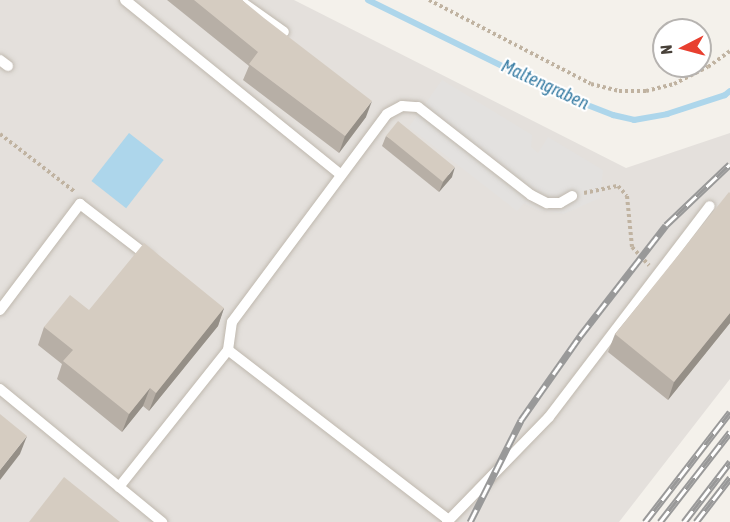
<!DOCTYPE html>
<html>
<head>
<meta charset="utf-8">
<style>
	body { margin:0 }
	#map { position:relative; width:730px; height:522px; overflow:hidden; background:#f4f1eb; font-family:"Asap Condensed",sans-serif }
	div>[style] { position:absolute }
	.industrial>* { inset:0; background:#e4e0dc }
	.parking>* { inset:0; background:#e3e1df }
	.water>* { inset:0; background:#add6eb; transform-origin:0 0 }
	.stream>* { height:6px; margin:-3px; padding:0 3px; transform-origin:3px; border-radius:3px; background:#add6eb }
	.path>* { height:4px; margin-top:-2px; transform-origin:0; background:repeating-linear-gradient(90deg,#c0b3a1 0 3px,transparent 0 6px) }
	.roads { filter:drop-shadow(0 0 2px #bfb8ae) drop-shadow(0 0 2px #bfb8ae) }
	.service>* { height:10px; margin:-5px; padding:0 5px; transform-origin:5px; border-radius:5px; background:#fff }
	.rail>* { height:7px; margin-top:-3.5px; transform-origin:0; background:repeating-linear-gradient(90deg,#fff 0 14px,#999 0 28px); box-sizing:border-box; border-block:2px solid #999 }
	.wall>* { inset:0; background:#b7afa6 }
	.shaded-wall>* { inset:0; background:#958f87 }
	.building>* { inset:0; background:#d5ccc1; transform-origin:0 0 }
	span { translate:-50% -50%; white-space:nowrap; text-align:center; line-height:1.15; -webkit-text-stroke:4.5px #fff; paint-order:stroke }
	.water-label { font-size:18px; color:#397da4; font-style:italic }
	.north { position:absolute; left:652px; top:18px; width:60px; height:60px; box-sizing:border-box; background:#fff; border:2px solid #b6b3b0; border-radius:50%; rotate:264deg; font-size:16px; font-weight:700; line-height:24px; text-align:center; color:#484139 }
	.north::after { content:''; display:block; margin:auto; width:21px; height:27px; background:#e83f2f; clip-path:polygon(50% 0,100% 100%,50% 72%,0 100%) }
</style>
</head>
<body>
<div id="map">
	<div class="industrial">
		<i style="clip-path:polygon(0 0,294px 0,626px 168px,730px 133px,730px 379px,619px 522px,0 522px)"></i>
	</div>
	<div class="parking">
		<i style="clip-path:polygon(442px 80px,532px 135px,531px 147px,538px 153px,548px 137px,603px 170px,600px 198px,564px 214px,538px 210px,524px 203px,517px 211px,409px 127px)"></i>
	</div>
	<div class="water">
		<i style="left:129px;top:133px;width:44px;height:61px;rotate:38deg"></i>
	</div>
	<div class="stream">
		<i style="left:368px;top:0;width:213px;rotate:26.2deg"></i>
		<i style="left:559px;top:94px;width:58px;rotate:21.3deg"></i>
		<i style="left:613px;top:115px;width:22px;rotate:13deg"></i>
		<i style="left:634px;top:120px;width:34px;rotate:-10deg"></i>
		<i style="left:667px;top:114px;width:61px;rotate:-18.1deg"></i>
		<i style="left:725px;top:95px;width:6px;rotate:-39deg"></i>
	</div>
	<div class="path">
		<i style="left:429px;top:0;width:182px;rotate:27.4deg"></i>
		<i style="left:591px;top:84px;width:29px;rotate:14deg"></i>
		<i style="left:619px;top:91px;width:27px"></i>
		<i style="left:646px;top:91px;width:29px;rotate:-14deg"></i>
		<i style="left:674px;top:84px;width:38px;rotate:-27deg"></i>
		<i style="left:708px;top:67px;width:27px;rotate:-36deg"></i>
		<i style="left:0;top:134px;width:95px;rotate:37.7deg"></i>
		<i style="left:584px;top:193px;width:35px;rotate:-12deg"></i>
		<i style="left:618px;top:186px;width:13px;rotate:48deg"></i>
		<i style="left:627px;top:196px;width:51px;rotate:84.4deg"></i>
		<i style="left:632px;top:247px;width:25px;rotate:47deg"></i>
	</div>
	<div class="roads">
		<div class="service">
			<i style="left:125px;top:0;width:278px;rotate:39deg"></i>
			<i style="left:239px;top:0;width:55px;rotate:35.4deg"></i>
			<i style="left:0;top:60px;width:10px;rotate:37deg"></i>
			<i style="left:0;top:310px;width:133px;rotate:-53deg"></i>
			<i style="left:80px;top:204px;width:87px;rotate:37.5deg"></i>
			<i style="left:228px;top:350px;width:279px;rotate:37.6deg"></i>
			<i style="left:0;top:389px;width:210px;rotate:39.4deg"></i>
			<i style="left:119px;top:487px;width:175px;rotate:-51.5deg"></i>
			<i style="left:228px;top:350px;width:28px;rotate:-82deg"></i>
			<i style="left:232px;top:322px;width:259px;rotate:-53.3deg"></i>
			<i style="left:387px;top:114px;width:17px;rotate:-28deg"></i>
			<i style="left:402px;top:106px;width:16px;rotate:4deg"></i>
			<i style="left:418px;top:107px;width:143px;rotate:37.9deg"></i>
			<i style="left:531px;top:195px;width:18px;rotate:27deg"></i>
			<i style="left:547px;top:203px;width:13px"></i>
			<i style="left:560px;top:203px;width:14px;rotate:-30deg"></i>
			<i style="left:447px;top:522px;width:146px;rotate:-45.8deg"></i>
			<i style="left:549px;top:417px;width:265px;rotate:-52.7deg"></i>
		</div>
	</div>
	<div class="rail">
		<i style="left:470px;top:522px;width:114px;rotate:-63.4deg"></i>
		<i style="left:521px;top:420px;width:103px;rotate:-54.9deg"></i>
		<i style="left:580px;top:336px;width:140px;rotate:-52.2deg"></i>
		<i style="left:666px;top:225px;width:88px;rotate:-43.6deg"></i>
		<i style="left:645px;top:522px;width:139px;rotate:-52.3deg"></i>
		<i style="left:660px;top:522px;width:114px;rotate:-52.1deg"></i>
		<i style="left:684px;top:522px;width:76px;rotate:-52.5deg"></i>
		<i style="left:696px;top:522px;width:56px;rotate:-52.3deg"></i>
	</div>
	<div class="wall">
		<i style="clip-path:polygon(167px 0,242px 0,366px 117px,339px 153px,243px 80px,249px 66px)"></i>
		<i style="clip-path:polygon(386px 136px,452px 177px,439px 192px,382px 146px)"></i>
		<i style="clip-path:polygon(730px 193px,730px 323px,668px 400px,608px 352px,615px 334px)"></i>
		<i style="clip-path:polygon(224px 308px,218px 326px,149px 411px,143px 406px,122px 432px,57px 379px,62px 364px,38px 345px,44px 327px,89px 310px)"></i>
	</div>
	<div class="shaded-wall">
		<i style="clip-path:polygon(372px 101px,366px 117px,339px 153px,345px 136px)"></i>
		<i style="clip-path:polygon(455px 167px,452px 177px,439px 192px,443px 182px)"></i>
		<i style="clip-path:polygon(224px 308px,218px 326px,149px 411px,156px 393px)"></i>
		<i style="clip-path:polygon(730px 313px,730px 323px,668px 400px,674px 382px)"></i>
		<i style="clip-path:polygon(150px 388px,143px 406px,122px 432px,129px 414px)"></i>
		<i style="clip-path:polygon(27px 436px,20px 454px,0 480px,0 470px)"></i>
	</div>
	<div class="building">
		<i style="clip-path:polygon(194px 0,242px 0,264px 18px,372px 101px,345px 136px,249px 64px,258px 52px)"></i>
		<i style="left:398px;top:121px;width:73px;height:19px;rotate:39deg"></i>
		<i style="clip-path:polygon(729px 192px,730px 193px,730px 313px,674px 382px,615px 334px)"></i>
		<i style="clip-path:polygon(144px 243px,224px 308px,156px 393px,150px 388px,129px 414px,63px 361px,73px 350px,44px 327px,70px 295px,89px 310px)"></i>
		<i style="clip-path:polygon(0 414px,27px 436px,0 470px)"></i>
		<i style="clip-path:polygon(64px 477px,120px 522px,29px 522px)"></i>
	</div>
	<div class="water-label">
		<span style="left:545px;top:85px;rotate:25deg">Maltengraben</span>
	</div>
	<div class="north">N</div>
</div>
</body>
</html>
